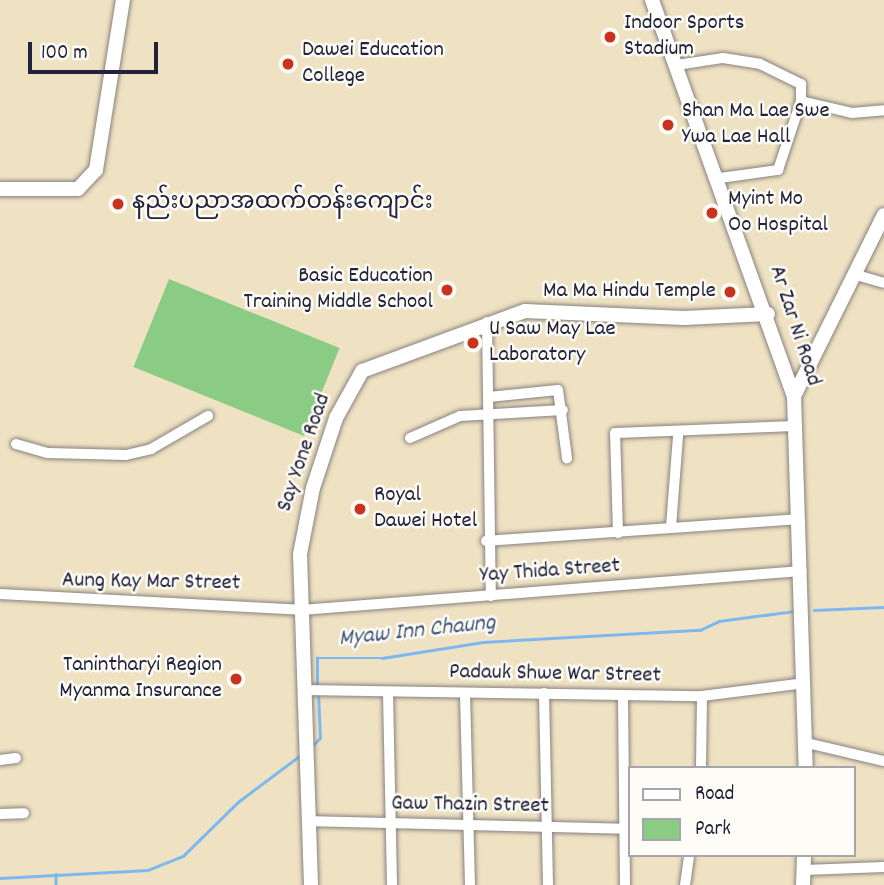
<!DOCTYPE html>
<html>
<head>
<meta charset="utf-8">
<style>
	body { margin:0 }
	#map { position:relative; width:884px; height:885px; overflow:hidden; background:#efe2c3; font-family:Dekko,"Noto Sans Myanmar",sans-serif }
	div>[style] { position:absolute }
	.green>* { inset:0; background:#8bcc84; transform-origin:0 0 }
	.stream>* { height:2.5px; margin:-1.25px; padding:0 1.25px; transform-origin:1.25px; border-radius:1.25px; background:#7db9f0 }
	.roads { filter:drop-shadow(0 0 2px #88827f) drop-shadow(0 0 2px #88827f) }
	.street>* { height:10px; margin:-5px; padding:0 5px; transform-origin:5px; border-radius:5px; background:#fff }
	.secondary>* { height:14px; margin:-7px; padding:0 7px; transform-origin:7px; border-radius:7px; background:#fff }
	.dots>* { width:19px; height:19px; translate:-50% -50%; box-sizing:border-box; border:4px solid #fdfcf7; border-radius:50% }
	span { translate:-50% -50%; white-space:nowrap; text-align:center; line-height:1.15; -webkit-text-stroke:5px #fdfcf7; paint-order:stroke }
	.poi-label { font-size:23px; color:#22223b }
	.left { translate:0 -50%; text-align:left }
	.right { translate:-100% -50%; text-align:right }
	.street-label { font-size:23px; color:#22223b }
	.water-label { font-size:24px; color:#42577a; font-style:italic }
	.legend { position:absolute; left:628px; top:766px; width:228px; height:91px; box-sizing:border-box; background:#fdfcf7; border:2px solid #a5a5ac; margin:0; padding:9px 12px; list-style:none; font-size:21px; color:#22223b }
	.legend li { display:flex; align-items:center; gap:14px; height:35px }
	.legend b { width:35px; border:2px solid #a5a5ac }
	.scale { position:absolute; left:28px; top:42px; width:130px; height:32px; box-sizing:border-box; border:4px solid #22223b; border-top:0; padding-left:9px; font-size:21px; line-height:24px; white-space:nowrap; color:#22223b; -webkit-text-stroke:5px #fdfcf7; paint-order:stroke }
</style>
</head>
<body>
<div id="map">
	<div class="green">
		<i style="left:169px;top:279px;width:184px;height:95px;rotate:22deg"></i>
	</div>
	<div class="stream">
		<i style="left:814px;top:610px;width:70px;rotate:-2.5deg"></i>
		<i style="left:317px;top:686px;width:28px;rotate:-90deg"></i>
		<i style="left:317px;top:658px;width:65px"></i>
		<i style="left:382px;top:658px;width:102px;rotate:-9deg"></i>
		<i style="left:483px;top:642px;width:217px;rotate:-3.2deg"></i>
		<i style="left:700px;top:630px;width:21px;rotate:-25deg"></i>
		<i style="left:719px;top:621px;width:77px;rotate:-7.5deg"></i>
		<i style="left:310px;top:748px;width:14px;rotate:-45deg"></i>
		<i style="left:320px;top:738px;width:46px;rotate:-92.5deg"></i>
		<i style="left:56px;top:874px;width:11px;rotate:90deg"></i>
		<i style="left:0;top:878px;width:148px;rotate:-3.1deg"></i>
		<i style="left:148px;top:870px;width:38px;rotate:-22deg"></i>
		<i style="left:183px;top:856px;width:77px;rotate:-44.5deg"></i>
		<i style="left:238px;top:802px;width:80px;rotate:-36.9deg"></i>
	</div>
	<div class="roads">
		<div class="street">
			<i style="left:677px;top:65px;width:47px;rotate:-8.7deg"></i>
			<i style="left:723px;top:58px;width:37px;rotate:9deg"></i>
			<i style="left:760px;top:64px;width:46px;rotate:26deg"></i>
			<i style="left:801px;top:84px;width:17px;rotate:90deg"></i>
			<i style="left:801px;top:101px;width:52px;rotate:13.2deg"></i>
			<i style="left:852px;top:113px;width:32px;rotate:-5deg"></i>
			<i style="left:720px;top:178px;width:59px;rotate:-7.9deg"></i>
			<i style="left:778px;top:170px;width:73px;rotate:-71.6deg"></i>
			<i style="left:853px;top:274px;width:32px;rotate:16deg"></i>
			<i style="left:487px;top:322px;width:274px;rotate:89.2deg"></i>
			<i style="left:489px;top:397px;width:69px;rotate:-5.8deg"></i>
			<i style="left:558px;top:390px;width:69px;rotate:82.5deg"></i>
			<i style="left:410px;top:438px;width:55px;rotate:-23.7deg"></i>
			<i style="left:460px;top:416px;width:103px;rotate:-3.3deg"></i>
			<i style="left:16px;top:444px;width:33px;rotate:16deg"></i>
			<i style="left:48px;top:453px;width:78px;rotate:1.5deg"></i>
			<i style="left:126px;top:455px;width:26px;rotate:-13deg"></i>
			<i style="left:151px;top:449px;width:66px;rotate:-30.1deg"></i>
			<i style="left:671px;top:527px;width:92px;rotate:-85.6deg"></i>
			<i style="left:618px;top:533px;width:100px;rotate:-91.7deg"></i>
			<i style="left:615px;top:433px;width:181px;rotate:-2.2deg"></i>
			<i style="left:486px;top:541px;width:314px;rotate:-4deg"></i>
			<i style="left:0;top:594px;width:301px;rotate:3deg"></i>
			<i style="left:301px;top:610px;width:502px;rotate:-4.46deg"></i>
			<i style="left:304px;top:690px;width:398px;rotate:0.9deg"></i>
			<i style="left:702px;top:696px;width:104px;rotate:-7.2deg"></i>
			<i style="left:388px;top:693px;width:192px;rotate:88.8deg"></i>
			<i style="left:544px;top:693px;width:192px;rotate:88.8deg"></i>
			<i style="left:465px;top:694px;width:191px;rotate:88.5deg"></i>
			<i style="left:623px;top:696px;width:189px;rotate:89.4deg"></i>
			<i style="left:807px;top:743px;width:79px;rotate:13.2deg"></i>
			<i style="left:0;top:760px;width:16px;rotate:-7deg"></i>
			<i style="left:701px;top:768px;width:72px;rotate:-89.2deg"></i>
			<i style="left:0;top:814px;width:24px;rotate:-2deg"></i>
			<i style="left:309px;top:821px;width:321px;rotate:1.4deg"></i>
			<i style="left:804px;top:870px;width:80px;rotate:-2.1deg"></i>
			<i style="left:685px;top:885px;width:30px;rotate:-82deg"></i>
		</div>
		<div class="secondary">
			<i style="left:652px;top:0;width:421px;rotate:70.3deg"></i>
			<i style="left:794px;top:396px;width:372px;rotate:88.2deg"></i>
			<i style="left:0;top:189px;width:78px"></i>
			<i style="left:78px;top:189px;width:26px;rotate:-47deg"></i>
			<i style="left:96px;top:170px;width:172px;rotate:-81deg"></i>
			<i style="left:794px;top:396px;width:202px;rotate:-63.6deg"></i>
			<i style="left:311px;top:885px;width:331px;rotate:-91.9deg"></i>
			<i style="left:300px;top:554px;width:67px;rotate:-78.9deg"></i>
			<i style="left:313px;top:488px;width:74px;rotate:-71.8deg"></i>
			<i style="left:336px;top:418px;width:54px;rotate:-61deg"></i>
			<i style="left:362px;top:371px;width:174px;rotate:-20.2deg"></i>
			<i style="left:525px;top:311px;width:159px;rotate:2.5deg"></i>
			<i style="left:684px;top:318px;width:84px;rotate:-2.7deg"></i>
			<i style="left:803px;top:885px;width:30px;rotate:-88deg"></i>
		</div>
	</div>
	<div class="dots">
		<i style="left:610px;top:37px;background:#c8321e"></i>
		<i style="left:288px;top:64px;background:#c8321e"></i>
		<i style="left:668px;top:125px;background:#c8321e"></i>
		<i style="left:118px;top:204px;background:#c8321e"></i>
		<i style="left:712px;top:213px;background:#c8321e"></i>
		<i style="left:447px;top:290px;background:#c8321e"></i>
		<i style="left:730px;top:292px;background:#c8321e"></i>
		<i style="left:473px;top:343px;background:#c8321e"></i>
		<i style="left:360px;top:509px;background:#c8321e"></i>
		<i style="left:236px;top:679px;background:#c8321e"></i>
	</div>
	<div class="poi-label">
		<span class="left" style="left:624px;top:37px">Indoor Sports<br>Stadium</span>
		<span class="left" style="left:302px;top:64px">Dawei Education<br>College</span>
		<span class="left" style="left:682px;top:125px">Shan Ma Lae Swe<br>Ywa Lae Hall</span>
		<span class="left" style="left:728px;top:213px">Myint Mo<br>Oo Hospital</span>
		<span class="left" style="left:132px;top:204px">နည်းပညာအထက်တန်းကျောင်း</span>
		<span class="right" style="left:433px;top:290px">Basic Education<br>Training Middle School</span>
		<span class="right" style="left:716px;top:292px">Ma Ma Hindu Temple</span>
		<span class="left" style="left:489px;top:343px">U Saw May Lae<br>Laboratory</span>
		<span class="left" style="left:374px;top:509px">Royal<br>Dawei Hotel</span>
		<span class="right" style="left:222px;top:679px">Tanintharyi Region<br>Myanma Insurance</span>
	</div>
	<div class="street-label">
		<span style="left:794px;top:326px;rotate:72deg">Ar Zar Ni Road</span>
		<span style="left:305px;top:453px;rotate:-71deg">Say Yone Road</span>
		<span style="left:550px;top:572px;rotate:-4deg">Yay Thida Street</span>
		<span style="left:151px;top:583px;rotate:1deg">Aung Kay Mar Street</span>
		<span style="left:555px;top:675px;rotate:1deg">Padauk Shwe War Street</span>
		<span style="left:470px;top:806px;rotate:1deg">Gaw Thazin Street</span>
	</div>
	<div class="water-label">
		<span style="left:417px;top:632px;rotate:-6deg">Myaw Inn Chaung</span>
	</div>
	<ul class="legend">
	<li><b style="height:9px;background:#fff"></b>Road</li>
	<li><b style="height:19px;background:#8bcc84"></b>Park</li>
	</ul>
	<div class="scale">100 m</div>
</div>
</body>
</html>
